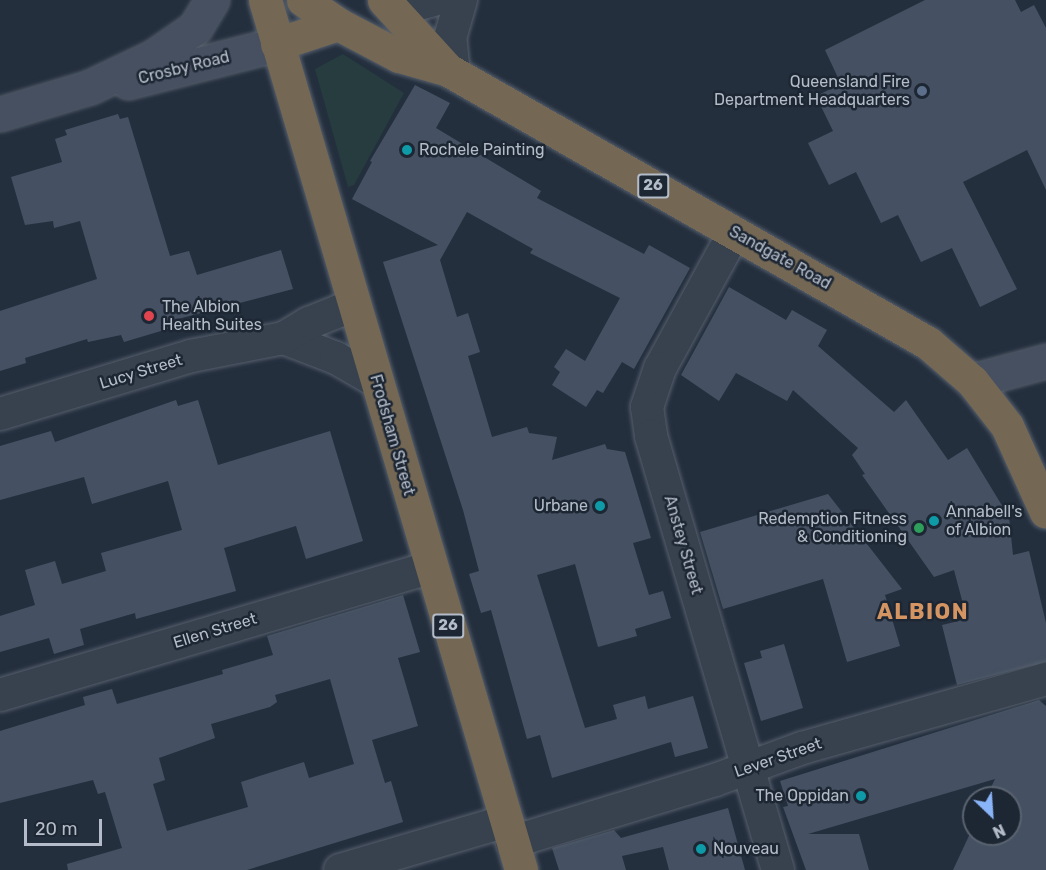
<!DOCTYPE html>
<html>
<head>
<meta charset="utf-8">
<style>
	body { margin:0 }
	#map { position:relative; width:1046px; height:870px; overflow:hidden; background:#242f3e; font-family:Rubik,sans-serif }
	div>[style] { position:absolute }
	.green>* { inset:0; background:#263c3f }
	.building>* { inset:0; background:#455162 }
	.roads { filter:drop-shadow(0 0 2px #565f6c) drop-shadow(0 0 2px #565f6c) }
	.street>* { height:32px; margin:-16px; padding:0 16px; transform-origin:16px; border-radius:16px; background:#38414e }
	.secondary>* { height:33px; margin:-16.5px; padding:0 16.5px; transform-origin:16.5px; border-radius:16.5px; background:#465061 }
	.highway>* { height:33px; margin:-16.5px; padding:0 16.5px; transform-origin:16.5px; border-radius:16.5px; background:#746855 }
	.dots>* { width:16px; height:16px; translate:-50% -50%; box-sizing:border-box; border:3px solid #1d2633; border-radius:50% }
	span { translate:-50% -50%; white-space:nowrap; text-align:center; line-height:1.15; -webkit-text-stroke:5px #1d2633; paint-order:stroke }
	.shield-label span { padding:2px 4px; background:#1d2633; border:2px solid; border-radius:4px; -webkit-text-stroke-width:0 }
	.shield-label { font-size:15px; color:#b4bcc9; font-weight:700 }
	.street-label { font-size:16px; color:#b4bcc9 }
	.poi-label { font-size:16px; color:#b4bcc9 }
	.right { translate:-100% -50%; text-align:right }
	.left { translate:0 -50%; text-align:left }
	.district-label { font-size:22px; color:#d59563; font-weight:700; letter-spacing:1.5px }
	.north { position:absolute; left:962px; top:786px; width:60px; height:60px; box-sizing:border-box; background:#1d2633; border:2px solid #59626f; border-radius:50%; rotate:155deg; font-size:16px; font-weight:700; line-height:24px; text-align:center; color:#b4bcc9 }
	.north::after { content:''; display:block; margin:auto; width:21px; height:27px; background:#8ab4f8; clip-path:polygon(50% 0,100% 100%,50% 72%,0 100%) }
	.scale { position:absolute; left:24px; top:819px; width:78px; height:27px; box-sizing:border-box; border:3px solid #b4bcc9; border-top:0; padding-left:8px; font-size:18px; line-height:21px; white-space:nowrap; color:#b4bcc9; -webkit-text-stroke:4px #1d2633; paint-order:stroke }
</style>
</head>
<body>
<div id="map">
	<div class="green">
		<i style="clip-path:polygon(343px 54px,404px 93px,354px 185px,348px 187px,315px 69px)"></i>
	</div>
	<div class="building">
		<i style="clip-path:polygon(925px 0,1015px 0,1021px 12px,1034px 5px,1046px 28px,1046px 190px,1027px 150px,963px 182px,1017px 289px,980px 307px,952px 248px,921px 262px,898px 215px,881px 223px,856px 172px,829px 185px,808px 143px,833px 131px,816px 96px,841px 84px,825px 50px)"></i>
		<i style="clip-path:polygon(415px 85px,450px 103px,436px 128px,541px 191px,537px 198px,644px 254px,649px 245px,690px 268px,634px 369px,622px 362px,603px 393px,597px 390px,586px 407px,552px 385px,560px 372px,554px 367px,566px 349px,585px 361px,620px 298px,530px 253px,533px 249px,467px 212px,440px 260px,457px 317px,468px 313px,480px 352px,468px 356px,492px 437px,527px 427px,529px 433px,557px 437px,552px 460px,605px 444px,607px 449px,625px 452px,651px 538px,633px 543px,649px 595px,663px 591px,671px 618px,635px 629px,637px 636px,598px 647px,575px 564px,537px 575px,585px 728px,617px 719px,613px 705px,645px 696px,648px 709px,693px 696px,708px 748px,675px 757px,671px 742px,552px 778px,540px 735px,527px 739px,491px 610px,481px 613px,469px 574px,479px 571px,463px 510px,383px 262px,438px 245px,352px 199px,372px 162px,370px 161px)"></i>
		<i style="clip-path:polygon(118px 114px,120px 119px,128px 117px,170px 256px,189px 251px,197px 275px,281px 250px,293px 289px,170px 321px,171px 328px,124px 342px,121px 335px,88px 342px,87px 339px,25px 358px,26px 363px,0 371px,0 311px,97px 279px,80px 221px,54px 228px,53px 221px,25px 225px,11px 177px,62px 162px,55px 139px,67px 135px,65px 130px)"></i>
		<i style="clip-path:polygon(729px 287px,786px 320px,792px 310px,827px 330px,818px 346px,894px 412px,906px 400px,948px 460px,967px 448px,1009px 517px,1013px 555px,1029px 551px,1046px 623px,1046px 662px,957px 685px,942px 625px,967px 619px,954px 570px,934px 577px,862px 475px,865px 474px,852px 455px,858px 448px,793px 390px,787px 401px,736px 373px,719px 401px,681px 375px)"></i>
		<i style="clip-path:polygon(176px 400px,178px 406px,198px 400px,218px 465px,330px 431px,363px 541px,306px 559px,296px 526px,224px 548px,236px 591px,136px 619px,135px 613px,80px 629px,84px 645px,54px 654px,49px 638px,0 652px,0 616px,35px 605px,25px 570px,55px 561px,62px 584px,106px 571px,101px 553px,182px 530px,168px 481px,92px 504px,84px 477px,0 500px,0 446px,51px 431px,55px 442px)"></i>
		<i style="clip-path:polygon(828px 494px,902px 589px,885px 595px,900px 646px,847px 662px,823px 579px,723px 609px,700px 532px)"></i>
		<i style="clip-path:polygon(evenodd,403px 595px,420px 652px,398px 658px,418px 726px,372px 740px,385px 783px,391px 781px,403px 822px,247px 870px,68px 870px,67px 864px,122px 848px,105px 792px,98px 794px,93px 780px,0 803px,0 731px,85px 705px,83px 697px,112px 689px,117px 704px,223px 674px,222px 670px,273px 655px,267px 636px,403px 595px,330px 679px,354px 764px,309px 778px,304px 762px,241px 782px,248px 807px,167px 831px,153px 784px,165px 780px,159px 758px,215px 738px,211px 724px,270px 707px,277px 702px,275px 695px,330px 679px)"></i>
		<i style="clip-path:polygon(784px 644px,803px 708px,761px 721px,744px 663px,762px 658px,760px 651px)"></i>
		<i style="clip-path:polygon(1039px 700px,1046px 706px,1046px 870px,953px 870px,974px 825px,974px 834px,1010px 834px,1010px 798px,986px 798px,995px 779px,808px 834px,859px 834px,869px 870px,806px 870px,783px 807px,788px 806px,780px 781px)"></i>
		<i style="clip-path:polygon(728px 808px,745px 870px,669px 870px,663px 847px,622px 856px,626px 870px,559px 870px,552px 848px,614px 830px,621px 838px)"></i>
	</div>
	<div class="roads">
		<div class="street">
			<i style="left:389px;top:5px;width:26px"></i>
			<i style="left:415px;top:5px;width:20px;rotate:-15deg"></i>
			<i style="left:454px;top:74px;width:36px;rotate:-96deg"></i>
			<i style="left:450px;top:38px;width:40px;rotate:-74deg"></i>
			<i style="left:734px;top:233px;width:154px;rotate:118.7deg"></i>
			<i style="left:660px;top:368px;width:41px;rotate:108.4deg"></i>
			<i style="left:647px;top:407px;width:29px;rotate:82deg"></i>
			<i style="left:651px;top:436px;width:452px;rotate:73.7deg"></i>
			<i style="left:284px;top:338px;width:56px;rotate:21deg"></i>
			<i style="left:336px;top:358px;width:46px;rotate:29.9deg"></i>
			<i style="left:0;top:414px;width:200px;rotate:-16.9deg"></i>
			<i style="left:191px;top:356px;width:95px;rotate:-11deg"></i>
			<i style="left:284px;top:338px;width:29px;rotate:-31deg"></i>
			<i style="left:309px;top:323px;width:48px;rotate:-21.8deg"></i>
			<i style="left:0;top:695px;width:450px;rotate:-16.5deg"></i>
			<i style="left:512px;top:842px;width:212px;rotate:-17deg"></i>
			<i style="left:715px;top:780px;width:93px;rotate:-20.2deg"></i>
			<i style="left:802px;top:748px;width:254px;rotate:-15.8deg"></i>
			<i style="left:340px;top:870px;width:173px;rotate:-16.4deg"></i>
		</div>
		<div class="secondary">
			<i style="left:128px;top:82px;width:154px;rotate:-14.3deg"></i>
			<i style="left:0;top:114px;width:94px;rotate:-16.7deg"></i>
			<i style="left:90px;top:87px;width:70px;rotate:-25.5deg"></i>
			<i style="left:153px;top:57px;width:51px;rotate:-34.6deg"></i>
			<i style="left:195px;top:28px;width:33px;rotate:-59deg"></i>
			<i style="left:972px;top:381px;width:77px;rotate:-15.1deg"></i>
		</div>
		<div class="highway">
			<i style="left:265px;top:0;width:907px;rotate:73.6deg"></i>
			<i style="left:303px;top:0;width:42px;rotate:34.4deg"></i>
			<i style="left:338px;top:24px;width:69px;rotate:27.7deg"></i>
			<i style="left:399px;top:56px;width:51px;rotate:15.9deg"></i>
			<i style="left:448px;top:70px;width:552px;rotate:29.63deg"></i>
			<i style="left:928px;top:343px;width:58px;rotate:40.8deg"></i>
			<i style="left:972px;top:381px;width:57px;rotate:52.1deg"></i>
			<i style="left:1007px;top:426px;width:94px;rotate:65.6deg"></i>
			<i style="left:384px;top:0;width:95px;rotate:47.6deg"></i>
			<i style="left:277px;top:44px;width:64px;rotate:-18.2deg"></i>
		</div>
	</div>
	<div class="dots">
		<i style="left:922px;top:91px;background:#5c6f8a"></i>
		<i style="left:407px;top:150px;background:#0f9aa8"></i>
		<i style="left:149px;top:316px;background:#e0444e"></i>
		<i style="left:600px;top:506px;background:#0f9aa8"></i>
		<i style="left:934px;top:521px;background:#0f9aa8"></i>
		<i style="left:919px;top:528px;background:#2e9e5b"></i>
		<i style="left:861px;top:796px;background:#0f9aa8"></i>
		<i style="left:701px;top:849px;background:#0f9aa8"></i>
	</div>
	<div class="shield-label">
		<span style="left:653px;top:186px">26</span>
		<span style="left:448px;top:626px">26</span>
	</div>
	<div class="street-label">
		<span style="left:184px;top:68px;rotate:-14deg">Crosby Road</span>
		<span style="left:780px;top:258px;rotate:29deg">Sandgate Road</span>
		<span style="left:141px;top:372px;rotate:-17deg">Lucy Street</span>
		<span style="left:392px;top:435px;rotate:74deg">Frodsham Street</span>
		<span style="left:683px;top:545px;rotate:74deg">Anstey Street</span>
		<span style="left:215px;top:631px;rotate:-17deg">Ellen Street</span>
		<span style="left:778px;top:758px;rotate:-19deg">Lever Street</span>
	</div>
	<div class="poi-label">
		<span class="right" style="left:910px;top:91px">Queensland Fire<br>Department Headquarters</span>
		<span class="left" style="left:419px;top:150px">Rochele Painting</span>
		<span class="left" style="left:162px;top:316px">The Albion<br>Health Suites</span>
		<span class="right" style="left:588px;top:506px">Urbane</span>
		<span class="left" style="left:946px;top:521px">Annabell's<br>of Albion</span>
		<span class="right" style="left:907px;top:528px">Redemption Fitness<br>&amp; Conditioning</span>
		<span class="right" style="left:849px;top:796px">The Oppidan</span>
		<span class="left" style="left:713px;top:849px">Nouveau</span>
	</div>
	<div class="district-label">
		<span style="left:923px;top:612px">ALBION</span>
	</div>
	<div class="north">N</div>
	<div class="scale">20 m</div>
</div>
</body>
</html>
